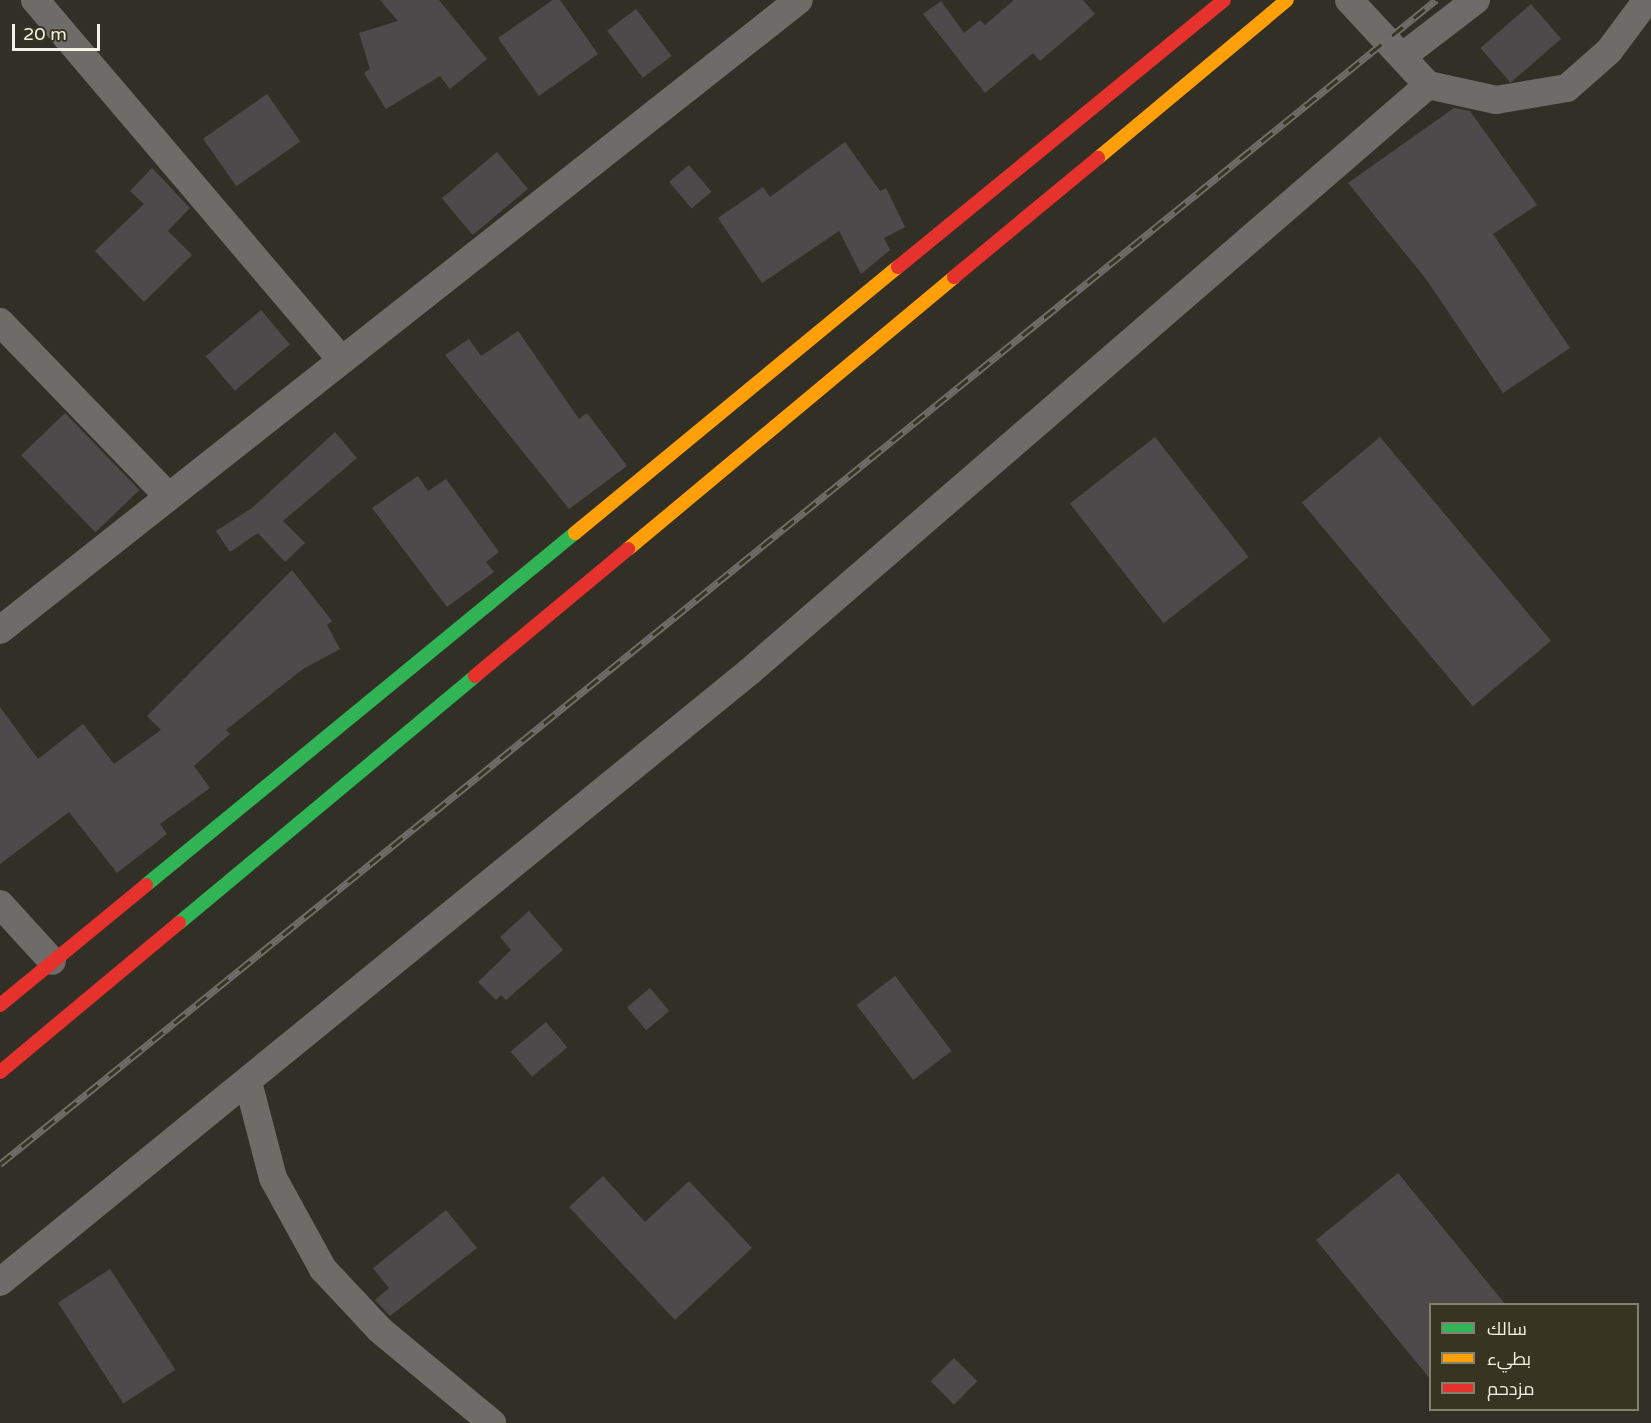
<!DOCTYPE html>
<html>
<head>
<meta charset="utf-8">
<style>
	body { margin:0 }
	#map { position:relative; width:1651px; height:1423px; overflow:hidden; background:#323026; font-family:"Varela Round",Cairo,sans-serif }
	div>[style] { position:absolute }
	.building>* { inset:0; background:#4e4a4c; transform-origin:0 0 }
	.street>* { height:28px; margin:-14px; padding:0 14px; transform-origin:14px; border-radius:14px; background:#6e6c68 }
	.fast>* { height:14px; margin:-7px; padding:0 7px; transform-origin:7px; border-radius:7px; background:#30b455 }
	.slow>* { height:14px; margin:-7px; padding:0 7px; transform-origin:7px; border-radius:7px; background:#ff9f0a }
	.jam>* { height:14px; margin:-7px; padding:0 7px; transform-origin:7px; border-radius:7px; background:#e5322d }
	.rail>* { height:7px; margin-top:-3.5px; transform-origin:0; background:repeating-linear-gradient(90deg,#373421 0 14px,#6e6d67 0 28px); box-sizing:border-box; border-block:2px solid #6e6d67 }
	span { translate:-50% -50%; white-space:nowrap; text-align:center; line-height:1.15; -webkit-text-stroke:6px #373421; paint-order:stroke }
	.legend { position:absolute; left:1429px; top:1303px; width:210px; height:108px; box-sizing:border-box; background:#373421; border:2px solid #82806f; margin:0; padding:8px 10px; list-style:none; font-size:18px; color:#f3f1e5 }
	.legend li { display:flex; align-items:center; gap:12px; height:30px }
	.legend b { width:30px; border:2px solid #82806f }
	.scale { position:absolute; left:12px; top:24px; width:88px; height:27px; box-sizing:border-box; border:3px solid #f3f1e5; border-top:0; padding-left:8px; font-size:18px; line-height:21px; white-space:nowrap; color:#f3f1e5; -webkit-text-stroke:4px #373421; paint-order:stroke }
</style>
</head>
<body>
<div id="map">
	<div class="building">
		<i style="clip-path:polygon(380px 0,439px 0,487px 59px,450px 89px,440px 76px,386px 109px,364px 73px,370px 69px,359px 33px,398px 21px)"></i>
		<i style="clip-path:polygon(553px 0,560px 0,598px 54px,539px 96px,498px 38px)"></i>
		<i style="clip-path:polygon(1014px 0,1083px 0,1095px 14px,1040px 61px,1033px 53px,985px 93px,923px 14px,941px 1px,964px 33px,980px 20px,985px 25px)"></i>
		<i style="left:1531px;top:4px;width:46px;height:67px;rotate:49deg"></i>
		<i style="left:636px;top:9px;width:59px;height:36px;rotate:53deg"></i>
		<i style="left:267px;top:94px;width:58px;height:78px;rotate:55deg"></i>
		<i style="clip-path:polygon(1454px 108px,1470px 111px,1537px 205px,1493px 234px,1570px 348px,1503px 393px,1426px 279px,1348px 183px)"></i>
		<i style="clip-path:polygon(845px 142px,880px 191px,886px 188px,905px 227px,884px 238px,890px 250px,861px 274px,839px 231px,762px 283px,718px 218px,763px 187px,770px 197px)"></i>
		<i style="left:497px;top:152px;width:48px;height:72px;rotate:50deg"></i>
		<i style="left:689px;top:165px;width:35px;height:26px;rotate:50deg"></i>
		<i style="clip-path:polygon(152px 168px,190px 208px,168px 231px,192px 255px,144px 302px,95px 251px,144px 204px,130px 191px)"></i>
		<i style="left:261px;top:310px;width:45px;height:72px;rotate:50deg"></i>
		<i style="clip-path:polygon(518px 331px,579px 419px,587px 413px,627px 466px,569px 509px,445px 355px,469px 339px,481px 356px)"></i>
		<i style="left:65px;top:413px;width:107px;height:61px;rotate:46deg"></i>
		<i style="clip-path:polygon(335px 432px,357px 458px,283px 521px,305px 543px,285px 562px,258px 533px,230px 552px,216px 531px,252px 508px)"></i>
		<i style="left:1155px;top:437px;width:152px;height:108px;rotate:52deg"></i>
		<i style="left:1380px;top:437px;width:266px;height:102px;rotate:50deg"></i>
		<i style="clip-path:polygon(418px 476px,428px 491px,446px 479px,499px 552px,486px 562px,494px 572px,447px 607px,372px 508px)"></i>
		<i style="clip-path:polygon(292px 570px,332px 621px,327px 625px,340px 649px,303px 669px,226px 730px,230px 734px,194px 766px,210px 788px,160px 824px,167px 834px,117px 873px,69px 812px,0 864px,0 707px,38px 759px,83px 724px,114px 764px,161px 730px,147px 716px)"></i>
		<i style="clip-path:polygon(529px 911px,563px 950px,506px 1000px,501px 995px,496px 1000px,478px 982px,511px 950px,500px 937px)"></i>
		<i style="left:895px;top:976px;width:94px;height:48px;rotate:53deg"></i>
		<i style="left:650px;top:988px;width:30px;height:30px;rotate:50deg"></i>
		<i style="left:546px;top:1022px;width:33px;height:46px;rotate:50deg"></i>
		<i style="clip-path:polygon(1398px 1173px,1506px 1305px,1431px 1305px,1431px 1380px,1316px 1240px)"></i>
		<i style="clip-path:polygon(603px 1176px,645px 1222px,689px 1181px,752px 1248px,675px 1320px,569px 1207px)"></i>
		<i style="clip-path:polygon(446px 1210px,477px 1248px,390px 1316px,375px 1300px,389px 1288px,373px 1268px)"></i>
		<i style="left:110px;top:1269px;width:120px;height:62px;rotate:57deg"></i>
		<i style="left:954px;top:1358px;width:33px;height:33px;rotate:45deg"></i>
	</div>
	<div class="street">
		<i style="left:35px;top:0;width:472px;rotate:49.6deg"></i>
		<i style="left:1349px;top:0;width:116px;rotate:47.1deg"></i>
		<i style="left:1428px;top:85px;width:70px;rotate:12.4deg"></i>
		<i style="left:1496px;top:100px;width:72px;rotate:-9.6deg"></i>
		<i style="left:1567px;top:88px;width:56px;rotate:-41.4deg"></i>
		<i style="left:1609px;top:51px;width:64px;rotate:-53.3deg"></i>
		<i style="left:1403px;top:56px;width:92px;rotate:-37.5deg"></i>
		<i style="left:0;top:322px;width:243px;rotate:46deg"></i>
		<i style="left:0;top:630px;width:1017px;rotate:-38.26deg"></i>
		<i style="left:0;top:904px;width:77px;rotate:47.6deg"></i>
		<i style="left:248px;top:1082px;width:99px;rotate:75.4deg"></i>
		<i style="left:273px;top:1178px;width:104px;rotate:61.2deg"></i>
		<i style="left:323px;top:1269px;width:83px;rotate:46.9deg"></i>
		<i style="left:380px;top:1330px;width:146px;rotate:39.7deg"></i>
		<i style="left:0;top:1282px;width:966px;rotate:-39.16deg"></i>
		<i style="left:749px;top:672px;width:898px;rotate:-40.84deg"></i>
	</div>
	<div class="fast">
		<i style="left:146px;top:885px;width:555px;rotate:-39.37deg"></i>
		<i style="left:179px;top:923px;width:386px;rotate:-39.8deg"></i>
	</div>
	<div class="slow">
		<i style="left:1098px;top:158px;width:246px;rotate:-39.9deg"></i>
		<i style="left:575px;top:533px;width:418px;rotate:-39.5deg"></i>
		<i style="left:628px;top:549px;width:425px;rotate:-39.8deg"></i>
	</div>
	<div class="jam">
		<i style="left:898px;top:267px;width:421px;rotate:-39.3deg"></i>
		<i style="left:954px;top:277px;width:187px;rotate:-39.6deg"></i>
		<i style="left:475px;top:676px;width:199px;rotate:-39.7deg"></i>
		<i style="left:0;top:1005px;width:189px;rotate:-39.4deg"></i>
		<i style="left:0;top:1072px;width:233px;rotate:-39.8deg"></i>
	</div>
	<div class="rail">
		<i style="left:0;top:1164px;width:1849px;rotate:-39.03deg"></i>
	</div>
	<ul class="legend">
	<li><b style="height:8px;background:#30b455"></b>سالك</li>
	<li><b style="height:8px;background:#ff9f0a"></b>بطيء</li>
	<li><b style="height:8px;background:#e5322d"></b>مزدحم</li>
	</ul>
	<div class="scale">20 m</div>
</div>
</body>
</html>
